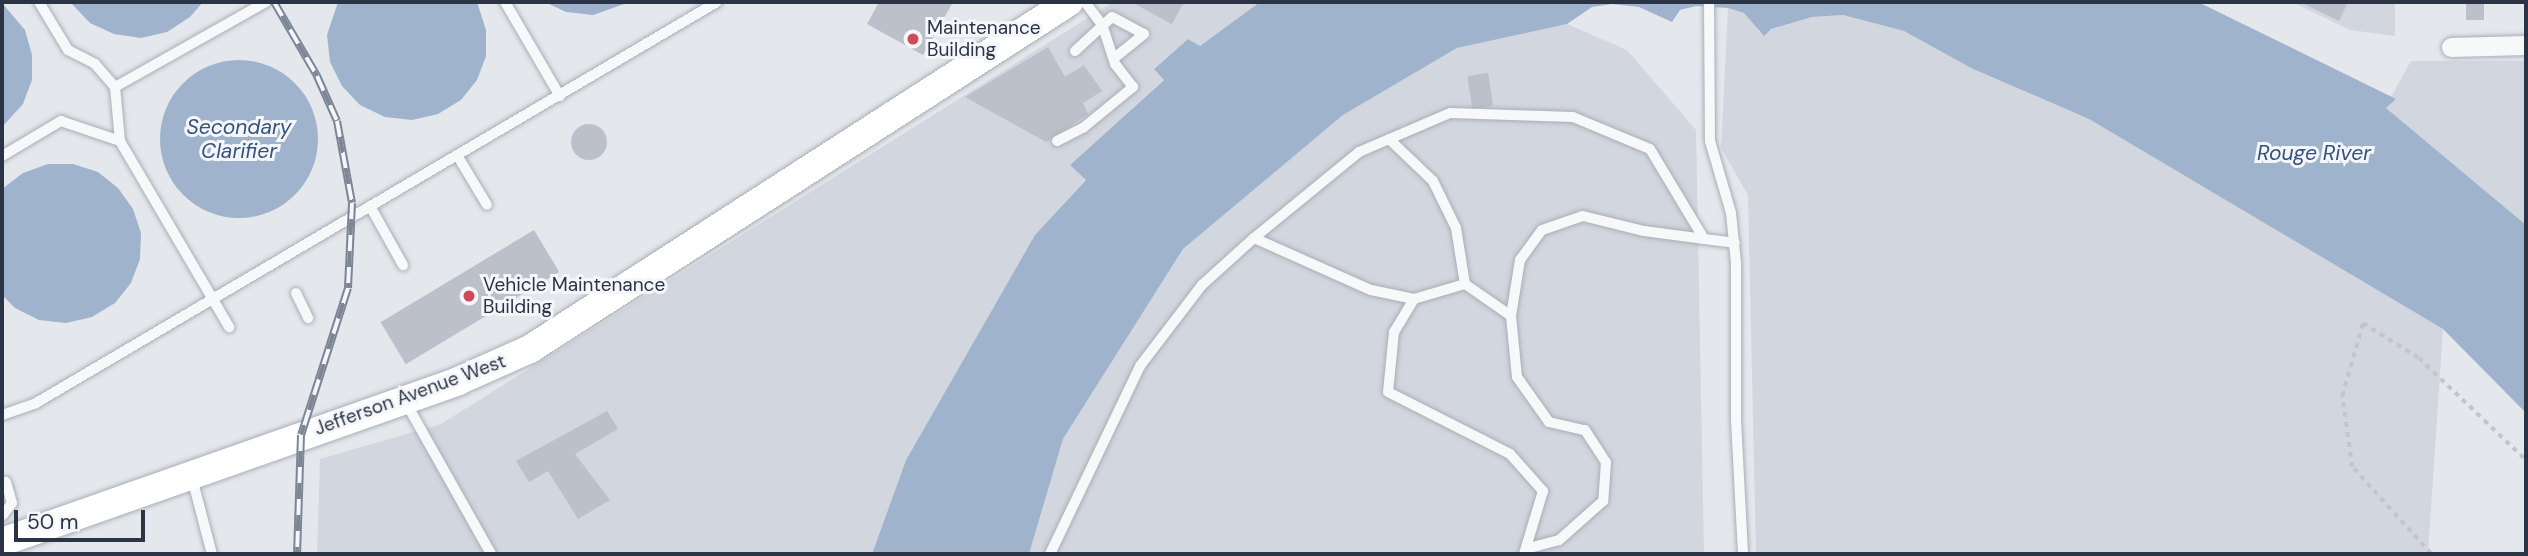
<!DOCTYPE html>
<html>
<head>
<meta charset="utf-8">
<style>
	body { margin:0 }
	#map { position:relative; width:2528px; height:556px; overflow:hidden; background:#e4e7ec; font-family:"DM Sans",sans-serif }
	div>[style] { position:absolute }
	.built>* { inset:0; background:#d2d6de }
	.water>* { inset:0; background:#9fb4cc }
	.round { border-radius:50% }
	.building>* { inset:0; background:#bbc0ca; transform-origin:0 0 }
	.path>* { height:3.5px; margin-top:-1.75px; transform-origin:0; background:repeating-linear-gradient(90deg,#c2c5cb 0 5px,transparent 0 10px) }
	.roads { filter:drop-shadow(0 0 2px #a9aeb7) drop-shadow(0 0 2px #a9aeb7) }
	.lane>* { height:10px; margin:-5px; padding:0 5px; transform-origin:5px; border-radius:5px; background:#f7f8fa }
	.street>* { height:19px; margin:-9.5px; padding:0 9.5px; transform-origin:9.5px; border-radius:9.5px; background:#f7f8fa }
	.secondary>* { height:28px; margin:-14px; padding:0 14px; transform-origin:14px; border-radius:14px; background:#fff }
	.rail>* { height:8px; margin-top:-4px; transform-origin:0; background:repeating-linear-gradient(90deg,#f4f6f9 0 16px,#7d8696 0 32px); box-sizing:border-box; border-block:2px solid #7d8696 }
	.dots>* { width:19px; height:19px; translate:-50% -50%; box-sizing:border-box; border:4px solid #f4f6f9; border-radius:50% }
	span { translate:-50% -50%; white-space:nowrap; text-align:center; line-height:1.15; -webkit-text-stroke:6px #f4f6f9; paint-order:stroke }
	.poi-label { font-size:19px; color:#2b3445 }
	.left { translate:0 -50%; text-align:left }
	.street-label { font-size:19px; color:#2b3445 }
	.water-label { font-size:21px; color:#34527a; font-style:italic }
	.frame { position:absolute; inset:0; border:4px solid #2b3445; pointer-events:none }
	.scale { position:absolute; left:14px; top:510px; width:131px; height:32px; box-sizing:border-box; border:4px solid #2b3445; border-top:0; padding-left:9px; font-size:21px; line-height:24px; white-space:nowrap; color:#2b3445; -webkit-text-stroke:5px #f4f6f9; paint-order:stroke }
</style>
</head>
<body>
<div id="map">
	<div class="built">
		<i style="clip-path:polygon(1113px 2px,1260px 2px,1200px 46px,1188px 39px,1154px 68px,1164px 79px,1071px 164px,1086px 179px,1035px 236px,906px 460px,872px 554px,317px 554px,320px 459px,441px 424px)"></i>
		<i style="clip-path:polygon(2292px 2px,2395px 2px,2395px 36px,2350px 30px)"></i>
		<i style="clip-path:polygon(1728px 8px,1744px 13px,1756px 24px,1759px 33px,1812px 17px,1843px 15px,1904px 31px,1971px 68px,2089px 119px,2443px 329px,2428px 554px,1756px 554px,1748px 195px,1721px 148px)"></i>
		<i style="clip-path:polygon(1567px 24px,1627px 50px,1696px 130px,1704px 554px,1029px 554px,1063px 439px,1183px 249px,1343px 115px,1457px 48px)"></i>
		<i style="clip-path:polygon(2411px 61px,2526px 61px,2526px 225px,2386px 108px,2395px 99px,2391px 97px)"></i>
	</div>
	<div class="water">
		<i style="clip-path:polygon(70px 2px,203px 2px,190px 17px,167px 32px,141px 38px,114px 34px,90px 23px)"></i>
		<i style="clip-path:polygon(338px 2px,477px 2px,486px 30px,486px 56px,477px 80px,461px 100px,438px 114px,412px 120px,385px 117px,360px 105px,342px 86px,330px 62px,327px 35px)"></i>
		<i style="clip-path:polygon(545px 2px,630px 2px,593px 15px,566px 12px)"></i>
		<i style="clip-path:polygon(1260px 2px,2198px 2px,2396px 99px,2386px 108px,2526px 225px,2526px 413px,2443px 329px,2089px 119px,1971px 68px,1904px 31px,1843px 15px,1812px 17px,1771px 29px,1764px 36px,1744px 13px,1728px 8px,1696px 6px,1680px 10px,1672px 22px,1639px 7px,1612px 4px,1592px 7px,1567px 24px,1457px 48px,1343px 115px,1183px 249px,1063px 439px,1029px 554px,872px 554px,906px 460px,1035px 235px,1086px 180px,1070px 165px,1164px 80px,1154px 69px,1188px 39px,1200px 46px)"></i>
		<i style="clip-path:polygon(2px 3px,25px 30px,32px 55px,32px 80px,23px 104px,2px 127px)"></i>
		<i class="round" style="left:160px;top:60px;width:158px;height:158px"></i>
		<i style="clip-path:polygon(48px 164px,73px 164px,98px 172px,118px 188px,133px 209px,141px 233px,140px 259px,131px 283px,115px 303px,92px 317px,66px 323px,39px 320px,15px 308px,2px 295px,2px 189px,23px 173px)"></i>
	</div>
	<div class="building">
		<i style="clip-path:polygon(879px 2px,953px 2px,923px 55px,867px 24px)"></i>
		<i style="clip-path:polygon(1131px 2px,1184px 2px,1172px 24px)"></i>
		<i style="clip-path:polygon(2300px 2px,2348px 2px,2339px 21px)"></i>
		<i style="left:2466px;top:2px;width:18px;height:18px"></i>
		<i style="clip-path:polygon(1048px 47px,1065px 77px,1084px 65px,1102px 91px,1083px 103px,1088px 114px,1046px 142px,965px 97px)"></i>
		<i style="left:1488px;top:73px;width:33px;height:21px;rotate:81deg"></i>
		<i class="round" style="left:571px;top:124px;width:36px;height:36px"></i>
		<i style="left:534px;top:230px;width:49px;height:179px;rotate:59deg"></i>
		<i style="clip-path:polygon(607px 411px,618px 429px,575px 454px,610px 500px,578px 519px,548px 471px,529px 482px,516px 461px)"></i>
	</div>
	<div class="path">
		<i style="left:2431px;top:554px;width:118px;rotate:-132.2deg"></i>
		<i style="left:2352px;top:467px;width:72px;rotate:-98deg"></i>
		<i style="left:2342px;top:396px;width:76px;rotate:-74deg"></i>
		<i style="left:2363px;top:323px;width:66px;rotate:32deg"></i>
		<i style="left:2419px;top:358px;width:148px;rotate:43.6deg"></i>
	</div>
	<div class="roads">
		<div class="lane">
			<i style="left:39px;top:2px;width:56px;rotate:58.9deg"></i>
			<i style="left:68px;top:50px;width:30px;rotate:27deg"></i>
			<i style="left:95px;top:64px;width:30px;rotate:49deg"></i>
			<i style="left:115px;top:87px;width:54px;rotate:84.7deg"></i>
			<i style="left:120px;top:141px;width:216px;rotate:59.6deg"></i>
			<i style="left:505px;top:2px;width:109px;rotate:59.7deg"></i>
			<i style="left:1709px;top:2px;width:139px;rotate:89.6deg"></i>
			<i style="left:1710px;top:141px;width:75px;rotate:73.7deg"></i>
			<i style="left:1731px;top:213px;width:50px;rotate:84.3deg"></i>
			<i style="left:1736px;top:263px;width:157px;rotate:90deg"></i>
			<i style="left:1736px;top:420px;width:134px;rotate:87deg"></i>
			<i style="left:1075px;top:51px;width:50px;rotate:-42.6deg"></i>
			<i style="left:1112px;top:17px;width:36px;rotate:28deg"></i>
			<i style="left:1144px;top:34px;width:38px;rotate:141deg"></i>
			<i style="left:115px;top:87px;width:173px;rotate:-29.4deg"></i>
			<i style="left:1389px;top:139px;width:61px;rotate:43.7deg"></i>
			<i style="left:1433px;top:181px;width:52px;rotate:63.9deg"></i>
			<i style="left:1456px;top:228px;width:57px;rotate:80.9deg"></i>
			<i style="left:1057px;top:141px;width:29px;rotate:-27deg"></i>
			<i style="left:1083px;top:128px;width:65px;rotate:-39.4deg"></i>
			<i style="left:1133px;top:87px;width:29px;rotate:-128deg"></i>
			<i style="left:1115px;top:64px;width:40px;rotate:-108deg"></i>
			<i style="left:1103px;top:26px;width:30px;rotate:-127deg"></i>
			<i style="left:457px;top:155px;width:58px;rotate:59deg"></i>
			<i style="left:2px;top:156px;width:69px;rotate:-30.7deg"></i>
			<i style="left:61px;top:121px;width:62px;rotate:18.7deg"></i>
			<i style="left:370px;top:206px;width:68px;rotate:60.8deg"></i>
			<i style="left:1254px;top:238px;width:136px;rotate:-39.3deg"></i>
			<i style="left:1359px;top:152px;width:99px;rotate:-23.2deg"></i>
			<i style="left:1450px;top:113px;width:123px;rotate:1.9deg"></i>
			<i style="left:1573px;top:117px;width:83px;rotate:22.6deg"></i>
			<i style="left:1650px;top:149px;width:105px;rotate:59deg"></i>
			<i style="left:1704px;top:239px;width:31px;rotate:7deg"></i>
			<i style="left:296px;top:293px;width:28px;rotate:64deg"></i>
			<i style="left:1414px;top:299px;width:53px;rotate:-16.4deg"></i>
			<i style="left:1465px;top:284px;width:56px;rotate:34.8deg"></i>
			<i style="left:1511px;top:316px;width:61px;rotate:84.4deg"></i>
			<i style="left:1517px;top:377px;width:55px;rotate:54.6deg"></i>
			<i style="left:1549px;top:422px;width:37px;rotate:13deg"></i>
			<i style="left:1585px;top:430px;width:38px;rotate:57deg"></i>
			<i style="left:1606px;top:462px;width:39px;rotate:94deg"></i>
			<i style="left:1603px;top:501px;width:59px;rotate:138.4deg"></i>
			<i style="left:1559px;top:540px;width:34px;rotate:165deg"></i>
			<i style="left:1511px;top:316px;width:57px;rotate:-80.9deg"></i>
			<i style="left:1520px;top:260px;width:37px;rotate:-54deg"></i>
			<i style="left:1542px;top:230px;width:43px;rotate:-18.9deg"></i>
			<i style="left:1583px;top:216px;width:63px;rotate:13.8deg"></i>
			<i style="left:1644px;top:231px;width:61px;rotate:7.6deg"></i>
			<i style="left:406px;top:403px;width:173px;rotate:60.6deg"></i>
			<i style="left:2px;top:415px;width:36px;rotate:-19deg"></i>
			<i style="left:36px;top:403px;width:790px;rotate:-30.49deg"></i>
			<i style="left:192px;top:478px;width:79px;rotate:75.3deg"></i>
			<i style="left:3px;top:515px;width:15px;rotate:-53deg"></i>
			<i style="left:12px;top:503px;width:22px;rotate:-106deg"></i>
			<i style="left:1050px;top:554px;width:208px;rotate:-64.4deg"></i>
			<i style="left:1140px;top:366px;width:102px;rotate:-52.6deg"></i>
			<i style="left:1202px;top:285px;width:70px;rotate:-42.1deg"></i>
			<i style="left:1254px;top:238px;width:128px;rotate:24deg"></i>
			<i style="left:1371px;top:290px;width:44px;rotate:11.8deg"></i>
			<i style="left:1414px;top:299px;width:39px;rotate:121deg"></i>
			<i style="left:1394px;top:332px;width:60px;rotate:95.7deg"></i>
			<i style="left:1388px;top:392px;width:137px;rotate:26.9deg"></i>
			<i style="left:1510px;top:454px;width:50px;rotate:48.3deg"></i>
			<i style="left:1543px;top:491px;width:66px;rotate:106.8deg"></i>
		</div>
		<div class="street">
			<i style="left:2451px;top:47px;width:75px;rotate:-1.5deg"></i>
		</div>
		<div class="secondary">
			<i style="left:2px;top:542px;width:484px;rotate:-19.4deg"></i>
			<i style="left:458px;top:381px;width:79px;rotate:-24deg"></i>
			<i style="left:530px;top:349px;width:641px;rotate:-32.77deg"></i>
		</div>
	</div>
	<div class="rail">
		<i style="left:274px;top:2px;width:86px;rotate:59.8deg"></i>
		<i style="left:317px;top:76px;width:49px;rotate:66deg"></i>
		<i style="left:337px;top:121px;width:83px;rotate:79.6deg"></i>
		<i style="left:352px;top:203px;width:85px;rotate:92.7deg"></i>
		<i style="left:348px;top:288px;width:154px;rotate:107.7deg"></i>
		<i style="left:301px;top:435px;width:119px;rotate:91.9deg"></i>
	</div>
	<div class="dots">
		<i style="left:913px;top:39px;background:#d1495b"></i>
		<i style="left:469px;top:296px;background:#d1495b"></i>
	</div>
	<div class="poi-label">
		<span class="left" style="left:927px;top:39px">Maintenance<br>Building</span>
		<span class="left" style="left:483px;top:296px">Vehicle Maintenance<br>Building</span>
	</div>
	<div class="street-label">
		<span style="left:410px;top:395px;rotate:-20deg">Jefferson Avenue West</span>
	</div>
	<div class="water-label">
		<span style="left:239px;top:139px">Secondary<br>Clarifier</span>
		<span style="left:2314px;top:153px">Rouge River</span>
	</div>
	<div class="frame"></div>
	<div class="scale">50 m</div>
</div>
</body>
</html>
